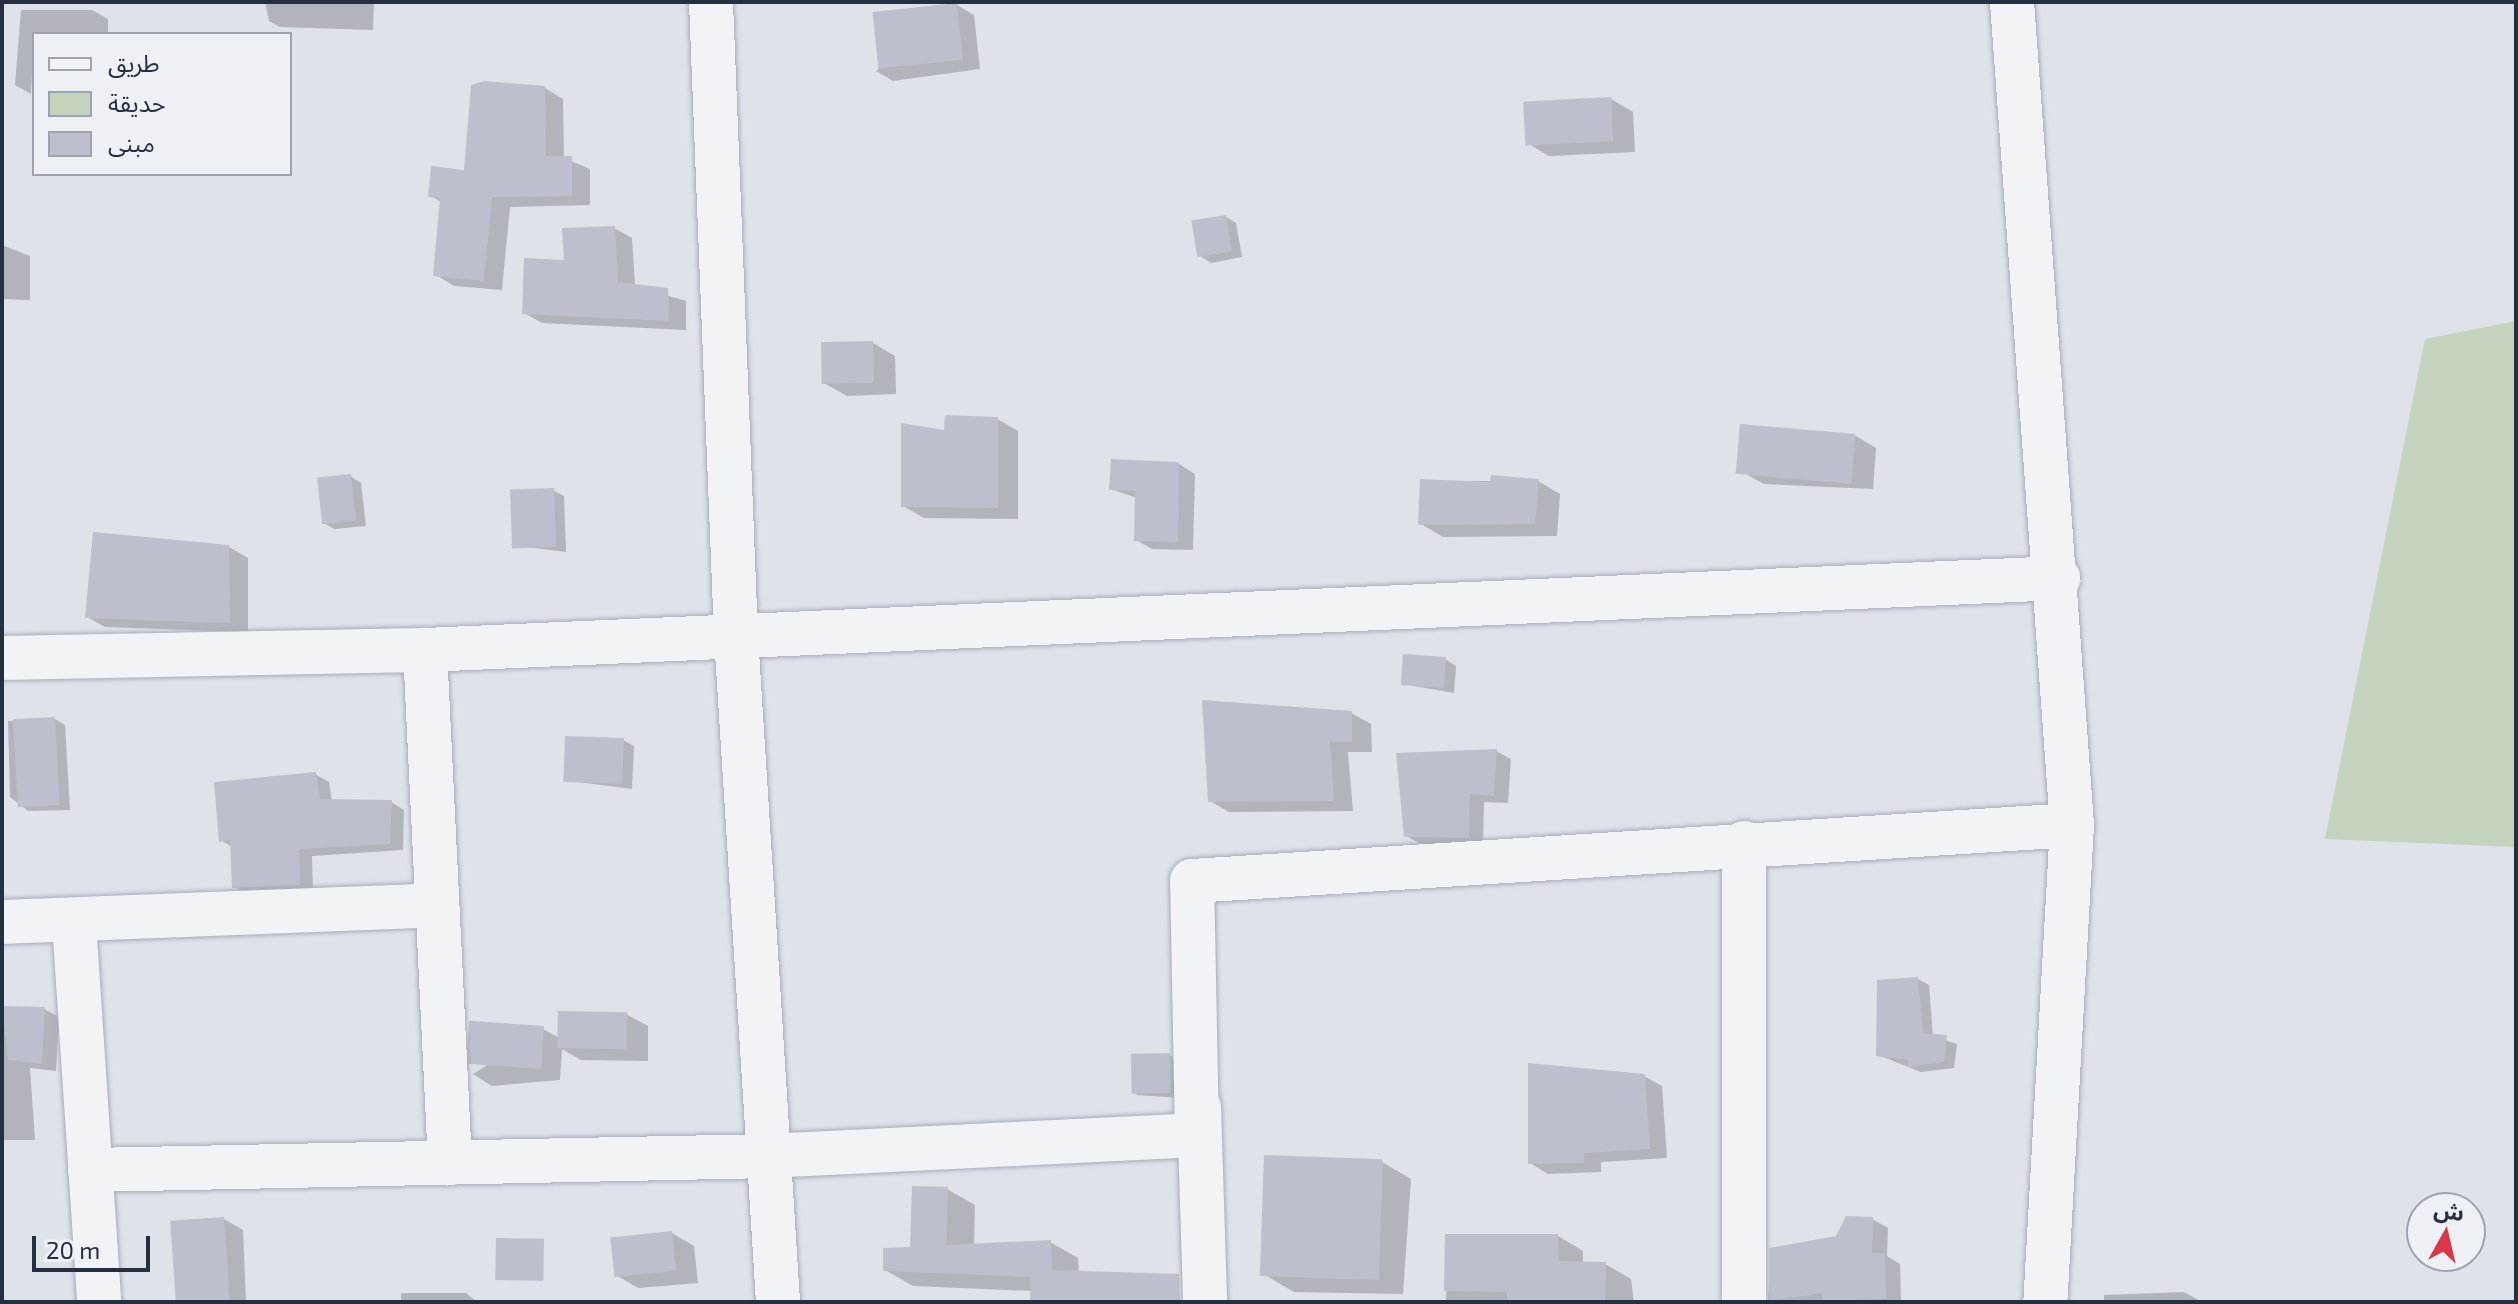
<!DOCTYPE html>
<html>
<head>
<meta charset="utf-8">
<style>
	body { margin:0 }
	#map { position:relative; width:2518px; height:1304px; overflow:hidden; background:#dee2e9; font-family:"Exo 2","Noto Sans Arabic",sans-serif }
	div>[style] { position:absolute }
	.green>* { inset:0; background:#c3d3be }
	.shadow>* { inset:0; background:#0003 }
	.building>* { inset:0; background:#bbc0cc; transform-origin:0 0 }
	.roads { filter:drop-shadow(0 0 2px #a7acb7) drop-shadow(0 0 2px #a7acb7) }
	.minor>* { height:44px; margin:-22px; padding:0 22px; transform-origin:22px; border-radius:22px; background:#f1f3f7 }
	span { translate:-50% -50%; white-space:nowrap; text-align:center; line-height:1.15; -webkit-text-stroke:7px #edf1f6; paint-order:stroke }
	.frame { position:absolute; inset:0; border:4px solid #262e41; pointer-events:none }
	.legend { position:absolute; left:32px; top:32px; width:260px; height:144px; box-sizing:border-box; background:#edf1f6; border:2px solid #9da3ae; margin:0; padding:10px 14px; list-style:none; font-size:24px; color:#262e41 }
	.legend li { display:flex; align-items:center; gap:16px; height:40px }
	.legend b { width:40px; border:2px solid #9da3ae }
	.north { position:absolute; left:2406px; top:1192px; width:80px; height:80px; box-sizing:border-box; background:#edf1f6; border:2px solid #9da3ae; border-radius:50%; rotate:8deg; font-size:22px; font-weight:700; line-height:32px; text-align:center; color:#262e41 }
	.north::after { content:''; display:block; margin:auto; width:28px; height:36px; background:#d93748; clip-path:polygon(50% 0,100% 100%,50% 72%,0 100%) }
	.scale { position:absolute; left:32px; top:1236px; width:118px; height:36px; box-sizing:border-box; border:4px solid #262e41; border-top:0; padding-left:10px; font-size:24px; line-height:28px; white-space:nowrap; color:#262e41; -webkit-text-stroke:6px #edf1f6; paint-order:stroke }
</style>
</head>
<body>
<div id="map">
	<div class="green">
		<i style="clip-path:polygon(2516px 321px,2516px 847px,2325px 839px,2425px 339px)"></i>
	</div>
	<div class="shadow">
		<i style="clip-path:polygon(265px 2px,374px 2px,373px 30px,280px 27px,269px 21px)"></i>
		<i style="clip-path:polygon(957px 5px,974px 15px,980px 69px,893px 81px,876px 71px)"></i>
		<i style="clip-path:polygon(21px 10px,92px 10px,108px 19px,108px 34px,34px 34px,31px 94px,15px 85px)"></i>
		<i style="clip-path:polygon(545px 88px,563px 99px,564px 158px,590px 169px,590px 205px,510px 207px,502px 290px,454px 286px,436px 275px,441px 202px,431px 196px,466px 172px)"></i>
		<i style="clip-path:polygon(1611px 99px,1633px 112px,1635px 152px,1549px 156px,1527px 143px)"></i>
		<i style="clip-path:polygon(1226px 217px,1236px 223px,1242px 257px,1211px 263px,1200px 256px)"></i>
		<i style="clip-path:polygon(614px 228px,632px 238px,635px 286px,686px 301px,686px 330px,542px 323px,524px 313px,566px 262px)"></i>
		<i style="clip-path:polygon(2px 245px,30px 256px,30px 300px,2px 299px)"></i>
		<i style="clip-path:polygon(873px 343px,895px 356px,896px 394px,847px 396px,824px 383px)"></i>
		<i style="clip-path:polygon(997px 419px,1018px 431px,1018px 519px,924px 518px,903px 506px,946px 433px)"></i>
		<i style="clip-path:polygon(1856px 436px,1876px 448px,1873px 489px,1764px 484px,1744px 473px)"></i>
		<i style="clip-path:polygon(1179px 464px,1195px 474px,1193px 550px,1152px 549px,1136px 540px,1137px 498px,1111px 489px)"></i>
		<i style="clip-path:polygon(350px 476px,361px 483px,366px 526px,334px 529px,324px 523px)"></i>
		<i style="clip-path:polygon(1422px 481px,1538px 481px,1560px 494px,1557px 536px,1443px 537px,1421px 524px)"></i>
		<i style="clip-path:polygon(553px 490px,564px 496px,566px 552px,511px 545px)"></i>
		<i style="clip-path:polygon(229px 547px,248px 558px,248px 632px,105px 627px,87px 617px)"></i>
		<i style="clip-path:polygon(1445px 659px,1456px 666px,1454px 693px,1403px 684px)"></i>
		<i style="clip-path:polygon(1351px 713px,1371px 724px,1372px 752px,1348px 752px,1353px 811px,1229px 812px,1210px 801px)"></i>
		<i style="clip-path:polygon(55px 719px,65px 725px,70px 810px,28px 811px,10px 797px,8px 721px)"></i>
		<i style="clip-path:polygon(623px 740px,634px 746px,632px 789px,570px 781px)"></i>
		<i style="clip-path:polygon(1496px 751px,1511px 759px,1508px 803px,1484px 802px,1483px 845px,1421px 844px,1406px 836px)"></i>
		<i style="clip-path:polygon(315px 774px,329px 782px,332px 801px,391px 802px,404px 810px,403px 850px,312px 856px,313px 892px,248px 894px,234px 887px,232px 847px,221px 840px)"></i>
		<i style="clip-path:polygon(1918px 979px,1929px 985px,1933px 1036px,1957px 1044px,1954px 1068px,1921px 1072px,1878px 1055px)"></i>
		<i style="clip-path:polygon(2px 1008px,44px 1009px,59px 1017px,56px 1071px,30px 1068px,35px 1140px,2px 1140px)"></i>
		<i style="clip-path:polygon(626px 1014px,648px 1026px,648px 1061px,581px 1060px,562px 1049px,560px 1080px,492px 1086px,473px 1074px,543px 1029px,559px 1038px)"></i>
		<i style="clip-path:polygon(1169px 1055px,1180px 1061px,1181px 1098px,1136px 1095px)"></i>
		<i style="clip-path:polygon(1644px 1076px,1662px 1086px,1667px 1158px,1601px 1162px,1601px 1172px,1548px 1174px,1530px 1163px)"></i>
		<i style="clip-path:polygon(1382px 1162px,1411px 1179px,1403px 1294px,1294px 1292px,1265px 1275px)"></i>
		<i style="clip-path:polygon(947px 1189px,975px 1205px,974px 1246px,1050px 1242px,1078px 1258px,1079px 1273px,1175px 1302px,1032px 1302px,1033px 1291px,913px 1286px,885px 1270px,912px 1249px)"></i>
		<i style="clip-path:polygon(224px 1219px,243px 1230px,246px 1302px,183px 1302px,172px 1222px)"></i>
		<i style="clip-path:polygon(1872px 1219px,1888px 1228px,1887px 1256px,1900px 1264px,1901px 1302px,1768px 1302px,1771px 1250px,1837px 1238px)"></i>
		<i style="clip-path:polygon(672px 1233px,694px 1246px,698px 1283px,638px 1288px,616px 1275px)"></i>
		<i style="clip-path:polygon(1447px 1236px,1558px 1236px,1583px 1251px,1583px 1264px,1605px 1264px,1631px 1279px,1634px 1302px,1446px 1302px)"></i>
		<i style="clip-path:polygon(2184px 1292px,2202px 1302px,2104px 1302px,2104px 1295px)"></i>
		<i style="clip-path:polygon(401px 1293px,466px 1293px,477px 1302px,381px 1302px,401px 1300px)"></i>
	</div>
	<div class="building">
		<i style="left:957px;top:3px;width:57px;height:85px;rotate:84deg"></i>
		<i style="clip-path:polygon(484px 81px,545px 86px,546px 156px,572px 156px,572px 196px,492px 197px,484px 281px,433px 276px,440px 198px,428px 197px,431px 166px,464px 170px,471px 85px)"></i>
		<i style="left:1611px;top:97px;width:44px;height:88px;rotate:87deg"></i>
		<i style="left:1226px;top:215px;width:37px;height:35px;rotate:81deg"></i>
		<i style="clip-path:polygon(615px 226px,618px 282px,668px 288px,669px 321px,522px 314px,524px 258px,564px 260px,562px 228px)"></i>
		<i style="left:873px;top:341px;width:42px;height:52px;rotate:89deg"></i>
		<i style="clip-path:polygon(945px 415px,998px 417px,998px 508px,901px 507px,901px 423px,944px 430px)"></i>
		<i style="left:1740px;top:424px;width:116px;height:50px;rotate:5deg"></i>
		<i style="clip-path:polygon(1111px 459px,1179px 462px,1178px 542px,1134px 541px,1135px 491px,1109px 490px)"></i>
		<i style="left:351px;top:474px;width:47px;height:34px;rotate:84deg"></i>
		<i style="clip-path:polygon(1491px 475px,1539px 479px,1535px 524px,1418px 525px,1420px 479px,1490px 482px)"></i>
		<i style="left:554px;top:488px;width:59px;height:44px;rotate:88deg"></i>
		<i style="clip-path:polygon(93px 532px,229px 545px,230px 623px,85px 618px)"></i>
		<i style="left:1403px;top:654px;width:43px;height:31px;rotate:4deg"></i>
		<i style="clip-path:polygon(1202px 700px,1352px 711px,1352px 742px,1330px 742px,1334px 801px,1208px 802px)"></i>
		<i style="left:55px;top:717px;width:88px;height:42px;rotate:87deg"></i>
		<i style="left:565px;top:736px;width:59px;height:46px;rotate:2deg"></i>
		<i style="clip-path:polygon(1497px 749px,1494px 796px,1470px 794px,1469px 838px,1404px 837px,1396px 753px)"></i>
		<i style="clip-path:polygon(316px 772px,320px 799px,392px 800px,390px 844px,299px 849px,300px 885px,232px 888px,230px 840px,219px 842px,214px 782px)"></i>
		<i style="clip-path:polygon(1918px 977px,1923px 1033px,1947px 1035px,1944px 1062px,1908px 1067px,1908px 1060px,1876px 1056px,1877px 980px)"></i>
		<i style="clip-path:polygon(2px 1006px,45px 1007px,42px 1064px,8px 1060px)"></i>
		<i style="left:558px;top:1011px;width:69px;height:37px;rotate:1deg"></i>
		<i style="left:544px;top:1026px;width:43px;height:75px;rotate:94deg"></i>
		<i style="left:1170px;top:1053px;width:40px;height:39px;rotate:89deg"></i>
		<i style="clip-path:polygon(1528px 1063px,1645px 1074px,1650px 1149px,1584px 1153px,1584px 1163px,1528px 1164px)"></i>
		<i style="left:1264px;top:1155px;width:119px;height:121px;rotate:2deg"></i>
		<i style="clip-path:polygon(912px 1186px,948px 1187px,946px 1245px,1051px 1240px,1052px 1270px,1179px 1274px,1180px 1302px,1030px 1302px,1031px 1277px,883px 1271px,883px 1248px,910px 1247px)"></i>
		<i style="clip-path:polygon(1846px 1216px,1873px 1217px,1872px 1253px,1885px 1253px,1886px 1299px,1823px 1301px,1822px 1293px,1769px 1301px,1769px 1248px,1836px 1236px)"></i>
		<i style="left:224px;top:1217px;width:83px;height:54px;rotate:86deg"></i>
		<i style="left:672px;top:1231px;width:40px;height:62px;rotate:84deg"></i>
		<i style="clip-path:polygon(1445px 1234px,1558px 1234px,1559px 1261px,1606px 1262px,1605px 1302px,1507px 1302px,1507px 1292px,1444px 1291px)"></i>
		<i style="left:496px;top:1238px;width:48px;height:42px;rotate:1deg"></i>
	</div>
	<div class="roads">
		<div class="minor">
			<i style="left:711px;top:2px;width:634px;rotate:87.74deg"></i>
			<i style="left:736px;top:636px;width:667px;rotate:86.39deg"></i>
			<i style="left:2012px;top:2px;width:825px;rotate:85.83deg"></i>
			<i style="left:2072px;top:825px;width:478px;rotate:93.2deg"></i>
			<i style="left:425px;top:650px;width:514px;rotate:87.21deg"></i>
			<i style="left:2px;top:658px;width:423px;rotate:-1.1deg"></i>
			<i style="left:425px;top:650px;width:1635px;rotate:-2.52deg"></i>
			<i style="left:1744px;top:843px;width:459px;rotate:90deg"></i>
			<i style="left:2px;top:922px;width:435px;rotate:-2.2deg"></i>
			<i style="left:74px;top:922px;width:381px;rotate:86.2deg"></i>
			<i style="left:1199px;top:1107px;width:195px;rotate:88.2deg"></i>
			<i style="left:90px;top:1170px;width:678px;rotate:-1.18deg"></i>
			<i style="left:768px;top:1156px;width:430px;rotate:-2.8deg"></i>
			<i style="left:1197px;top:1135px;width:254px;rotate:-91.1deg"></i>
			<i style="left:1192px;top:881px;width:882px;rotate:-3.64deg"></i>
		</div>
	</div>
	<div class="frame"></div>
	<ul class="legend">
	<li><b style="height:10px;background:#f1f3f7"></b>طريق</li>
	<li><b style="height:22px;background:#c3d3be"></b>حديقة</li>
	<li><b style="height:22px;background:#bbc0cc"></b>مبنى</li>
	</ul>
	<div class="north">ش</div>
	<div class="scale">20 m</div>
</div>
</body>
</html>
